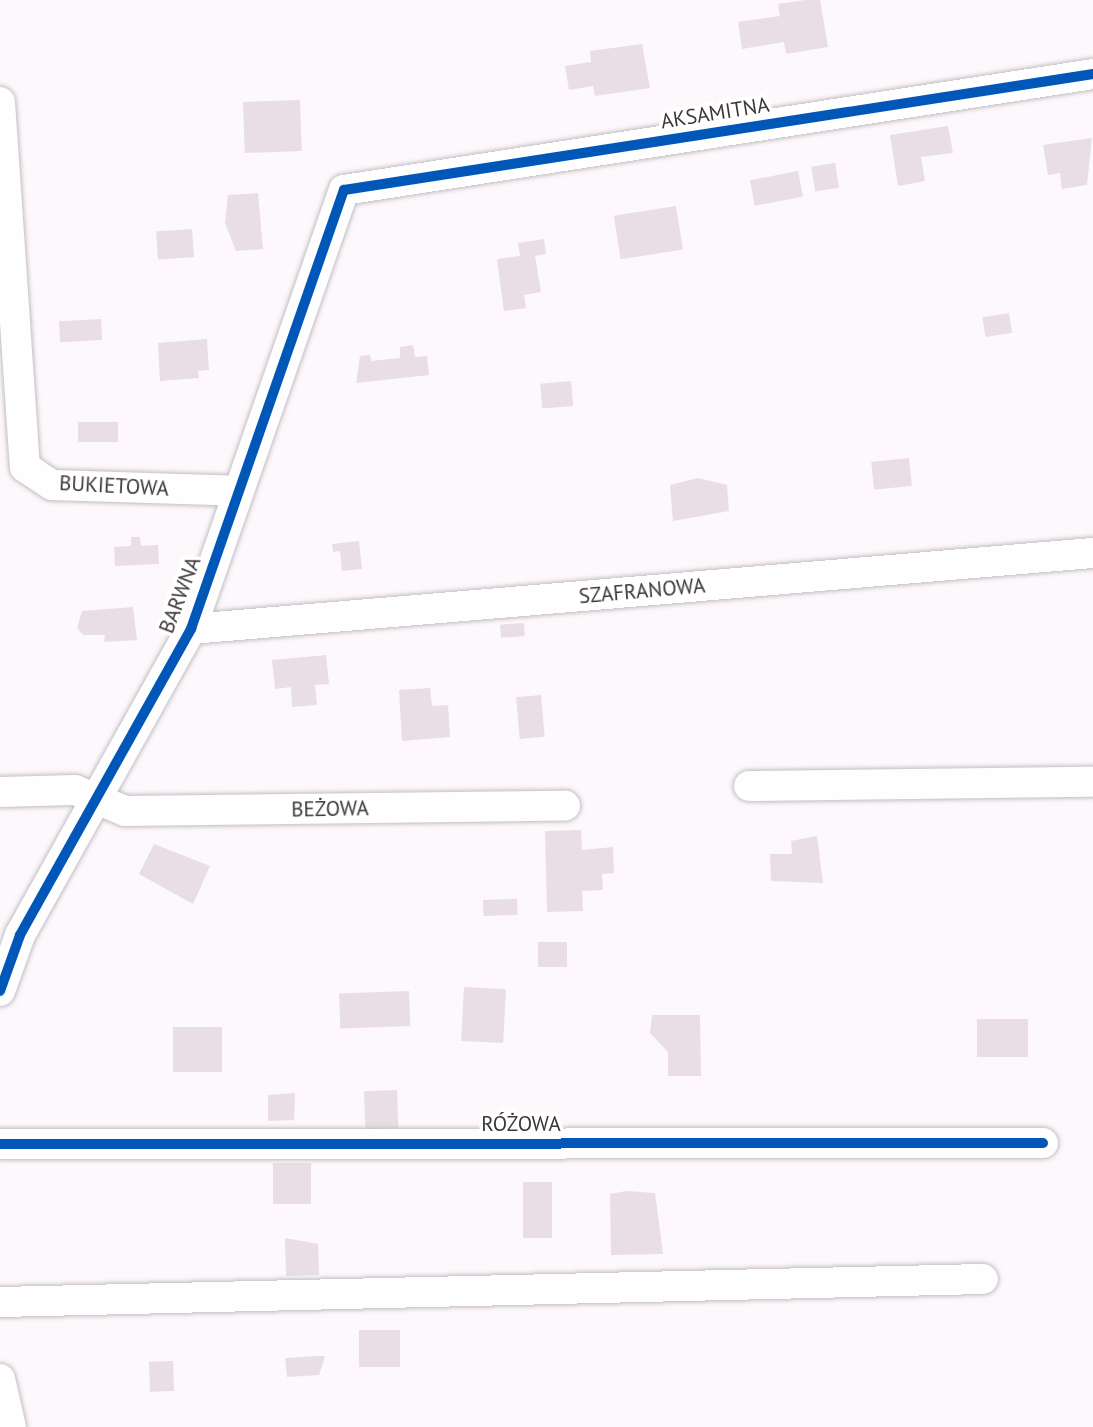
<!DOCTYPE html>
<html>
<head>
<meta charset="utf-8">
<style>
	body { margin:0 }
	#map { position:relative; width:1093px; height:1427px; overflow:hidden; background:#fdf8fc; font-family:"PT Sans",sans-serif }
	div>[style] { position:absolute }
	.building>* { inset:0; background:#e8dee4; transform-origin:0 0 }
	.roads { filter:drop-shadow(0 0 2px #c3bec3) drop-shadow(0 0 2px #c3bec3) }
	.minor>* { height:30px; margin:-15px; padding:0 15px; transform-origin:15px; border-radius:15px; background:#fffeff }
	.cycleway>* { height:10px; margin:-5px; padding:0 5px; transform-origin:5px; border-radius:5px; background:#0057b8 }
	span { translate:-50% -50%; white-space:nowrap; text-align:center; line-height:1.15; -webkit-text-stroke:7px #fff; paint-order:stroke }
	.street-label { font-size:21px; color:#3c363b }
</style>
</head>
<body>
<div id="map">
	<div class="building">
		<i style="clip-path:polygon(805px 0,820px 0,828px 47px,786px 54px,784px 42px,742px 49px,738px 22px,780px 16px,778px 4px)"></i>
		<i style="clip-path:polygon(642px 44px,650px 88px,595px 96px,593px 86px,569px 90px,565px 66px,591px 62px,590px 51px)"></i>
		<i style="left:300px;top:100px;width:51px;height:57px;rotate:88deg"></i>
		<i style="clip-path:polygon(948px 126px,953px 153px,921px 157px,925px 181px,898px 186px,890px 135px)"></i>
		<i style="clip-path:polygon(1092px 138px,1087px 185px,1062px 189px,1060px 173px,1048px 175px,1043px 145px)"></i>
		<i style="left:835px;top:163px;width:25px;height:24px;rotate:81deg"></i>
		<i style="left:798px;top:171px;width:26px;height:49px;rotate:79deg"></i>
		<i style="clip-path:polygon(258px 193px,263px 249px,236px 251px,225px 223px,228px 195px)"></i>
		<i style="left:676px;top:206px;width:44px;height:63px;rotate:81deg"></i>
		<i style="left:192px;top:229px;width:28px;height:36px;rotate:86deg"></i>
		<i style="clip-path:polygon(544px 239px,546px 254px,535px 256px,541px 292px,524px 295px,526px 308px,504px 311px,497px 259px,520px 256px,518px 243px)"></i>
		<i style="left:1009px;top:313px;width:20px;height:27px;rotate:81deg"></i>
		<i style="left:101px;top:319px;width:21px;height:42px;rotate:87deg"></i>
		<i style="clip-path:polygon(207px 339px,209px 370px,198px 371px,199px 378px,160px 381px,158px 343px)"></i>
		<i style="clip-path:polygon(413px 345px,415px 357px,427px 356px,429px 375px,356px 383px,360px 356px,370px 355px,371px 361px,400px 358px,400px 347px)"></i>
		<i style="left:571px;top:381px;width:25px;height:31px;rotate:85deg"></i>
		<i style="left:118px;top:422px;width:20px;height:40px;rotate:90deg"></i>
		<i style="left:909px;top:458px;width:28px;height:38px;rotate:84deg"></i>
		<i style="clip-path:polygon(698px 478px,727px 485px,729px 511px,673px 521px,670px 485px)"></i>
		<i style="clip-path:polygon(131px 537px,140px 537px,141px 546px,158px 545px,159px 564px,115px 566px,114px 547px,131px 546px)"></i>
		<i style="clip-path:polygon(359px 541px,362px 569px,342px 571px,340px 551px,333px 552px,332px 544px)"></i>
		<i style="clip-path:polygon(133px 607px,137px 640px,104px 642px,105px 635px,83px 635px,77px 628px,82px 611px)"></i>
		<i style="left:524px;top:623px;width:13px;height:24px;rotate:86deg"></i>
		<i style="clip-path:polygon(326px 655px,329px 684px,315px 685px,317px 705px,292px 707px,291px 687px,275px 689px,272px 660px)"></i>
		<i style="clip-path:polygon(430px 688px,432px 706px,448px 705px,450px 737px,402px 741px,399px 690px)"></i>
		<i style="left:541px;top:695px;width:42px;height:25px;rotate:85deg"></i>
		<i style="clip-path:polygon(581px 830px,582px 850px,613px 847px,614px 873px,602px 874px,603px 890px,582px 891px,583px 911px,547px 912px,545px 831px)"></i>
		<i style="clip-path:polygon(817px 836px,823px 883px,771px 881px,770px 854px,792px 854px,791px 841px)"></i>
		<i style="clip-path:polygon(154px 844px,210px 866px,193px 904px,139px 874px)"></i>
		<i style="left:483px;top:900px;width:34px;height:16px;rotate:-2deg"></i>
		<i style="left:538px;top:942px;width:29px;height:25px"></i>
		<i style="left:464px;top:987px;width:42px;height:54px;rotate:3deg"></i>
		<i style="left:409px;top:991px;width:35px;height:70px;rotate:88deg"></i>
		<i style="clip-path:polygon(652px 1015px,700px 1015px,701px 1076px,668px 1076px,668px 1052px,650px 1033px)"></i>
		<i style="left:977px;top:1019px;width:51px;height:38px"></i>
		<i style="left:222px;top:1027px;width:45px;height:49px;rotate:90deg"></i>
		<i style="left:397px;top:1090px;width:38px;height:33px;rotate:88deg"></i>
		<i style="clip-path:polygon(295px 1093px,294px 1120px,268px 1121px,268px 1095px)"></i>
		<i style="left:273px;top:1163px;width:38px;height:41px"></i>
		<i style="left:523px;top:1182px;width:29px;height:56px"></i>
		<i style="clip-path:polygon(626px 1191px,655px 1193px,663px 1254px,611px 1255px,610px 1194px)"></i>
		<i style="clip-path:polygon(285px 1238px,318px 1244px,319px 1275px,286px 1276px)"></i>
		<i style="left:359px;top:1330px;width:41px;height:37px"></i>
		<i style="clip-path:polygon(316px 1356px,325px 1356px,319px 1375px,287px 1377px,285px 1358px)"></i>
		<i style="left:173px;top:1361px;width:30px;height:24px;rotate:88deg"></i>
	</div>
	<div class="roads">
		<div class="minor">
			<i style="left:0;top:102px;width:366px;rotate:86.1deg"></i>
			<i style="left:25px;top:467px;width:32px;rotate:34deg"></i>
			<i style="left:52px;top:485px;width:186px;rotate:1.8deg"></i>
			<i style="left:191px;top:629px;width:905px;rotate:-4.82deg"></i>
			<i style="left:749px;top:786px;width:344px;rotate:-0.7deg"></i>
			<i style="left:0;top:792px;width:75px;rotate:-1.5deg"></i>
			<i style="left:75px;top:790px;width:54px;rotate:22.8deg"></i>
			<i style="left:125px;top:811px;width:440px;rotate:-0.7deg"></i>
			<i style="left:0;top:991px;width:59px;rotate:-70.3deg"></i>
			<i style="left:20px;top:935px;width:351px;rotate:-60.8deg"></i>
			<i style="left:191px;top:629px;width:465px;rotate:-70.8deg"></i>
			<i style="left:344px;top:190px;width:758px;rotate:-8.8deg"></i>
			<i style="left:0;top:1144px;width:1043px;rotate:-0.05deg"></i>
			<i style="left:0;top:1302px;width:983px;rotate:-1.34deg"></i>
			<i style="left:0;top:1379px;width:49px;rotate:77.1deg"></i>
		</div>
	</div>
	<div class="cycleway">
		<i style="left:0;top:991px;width:59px;rotate:-70.3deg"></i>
		<i style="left:20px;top:935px;width:351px;rotate:-60.8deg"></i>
		<i style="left:191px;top:629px;width:465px;rotate:-70.8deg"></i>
		<i style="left:344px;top:190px;width:758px;rotate:-8.8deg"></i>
		<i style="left:0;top:1144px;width:1043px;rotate:-0.05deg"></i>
	</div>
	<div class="street-label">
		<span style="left:715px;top:113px;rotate:-9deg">AKSAMITNA</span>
		<span style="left:114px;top:486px;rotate:3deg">BUKIETOWA</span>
		<span style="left:642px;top:591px;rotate:-5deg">SZAFRANOWA</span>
		<span style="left:180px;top:595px;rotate:-69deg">BARWNA</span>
		<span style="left:330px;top:809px;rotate:-1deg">BEŻOWA</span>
		<span style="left:521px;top:1124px">RÓŻOWA</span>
	</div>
</div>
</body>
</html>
